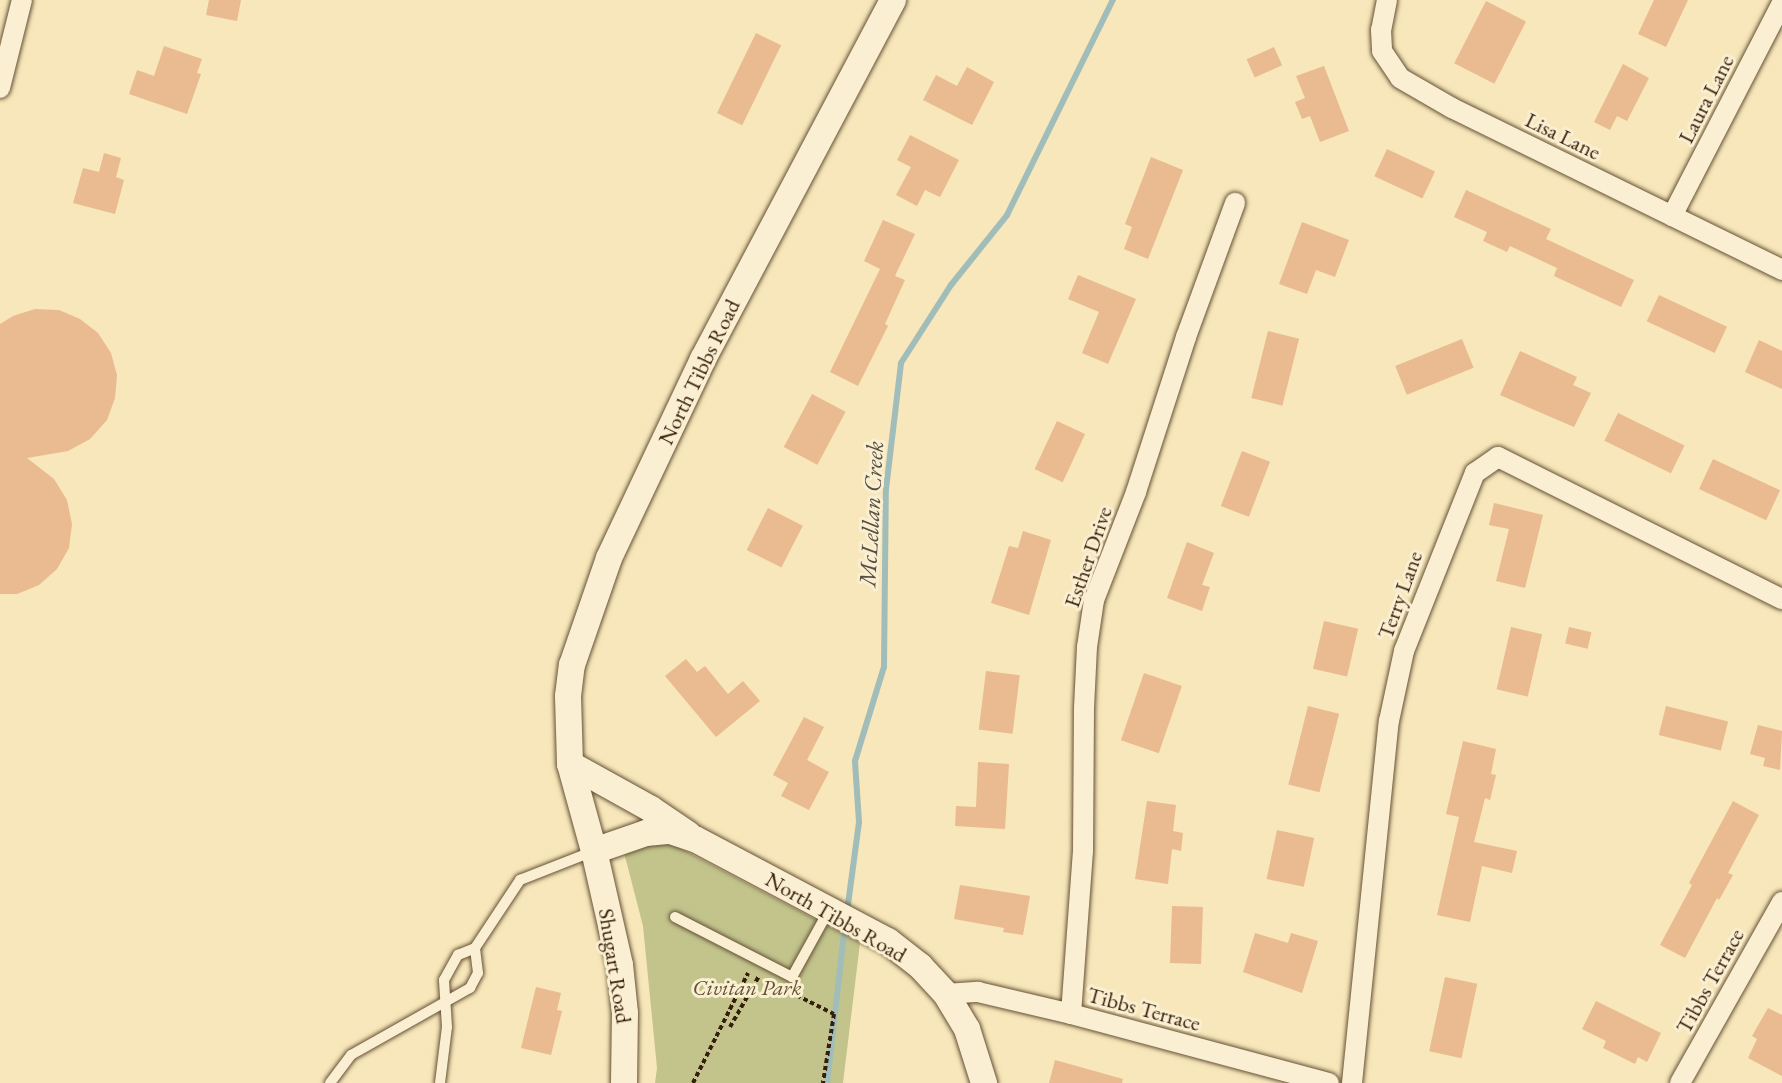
<!DOCTYPE html>
<html>
<head>
<meta charset="utf-8">
<style>
	body { margin:0 }
	#map { position:relative; width:1782px; height:1083px; overflow:hidden; background:#f7e7ba; font-family:"EB Garamond",serif }
	div>[style] { position:absolute }
	.green>* { inset:0; background:#c2c48c }
	.stream>* { height:6px; margin:-3px; padding:0 3px; transform-origin:3px; border-radius:3px; background:#a1bdba }
	.building>* { inset:0; background:#eaba90; transform-origin:0 0 }
	.path>* { height:4px; margin-top:-2px; transform-origin:0; background:repeating-linear-gradient(90deg,#361f0a 0 4.5px,transparent 0 7.5px) }
	.roads { filter:drop-shadow(0 0 2px #665136) drop-shadow(0 0 2px #665136) }
	.service>* { height:10px; margin:-5px; padding:0 5px; transform-origin:5px; border-radius:5px; background:#faefd2 }
	.minor>* { height:20px; margin:-10px; padding:0 10px; transform-origin:10px; border-radius:10px; background:#faefd2 }
	.tertiary>* { height:26px; margin:-13px; padding:0 13px; transform-origin:13px; border-radius:13px; background:#faefd2 }
	span { translate:-50% -50%; white-space:nowrap; text-align:center; line-height:1.15; -webkit-text-stroke:6px #faefd2; paint-order:stroke }
	.street-label { font-size:22px; color:#361f0a }
	.park-label { font-size:22px; color:#605131; font-style:italic }
	.water-label { font-size:24px; color:#564e3f; font-style:italic }
</style>
</head>
<body>
<div id="map">
	<div class="green">
		<i style="clip-path:polygon(634px 824px,860px 943px,843px 1083px,655px 1083px,657px 1068px,643px 926px,621px 841px)"></i>
	</div>
	<div class="stream">
		<i style="left:847px;top:912px;width:91px;rotate:-82.4deg"></i>
		<i style="left:859px;top:822px;width:61px;rotate:-93.8deg"></i>
		<i style="left:855px;top:761px;width:98px;rotate:-72.9deg"></i>
		<i style="left:884px;top:667px;width:178px;rotate:-89.4deg"></i>
		<i style="left:886px;top:489px;width:127px;rotate:-83.2deg"></i>
		<i style="left:901px;top:363px;width:93px;rotate:-57.3deg"></i>
		<i style="left:951px;top:285px;width:90px;rotate:-51.3deg"></i>
		<i style="left:1007px;top:215px;width:240px;rotate:-63.8deg"></i>
		<i style="left:827px;top:1083px;width:159px;rotate:-83.5deg"></i>
	</div>
	<div class="building">
		<i style="clip-path:polygon(209px 0,241px 0,237px 21px,206px 15px)"></i>
		<i style="clip-path:polygon(1654px 0,1688px 0,1666px 47px,1638px 34px)"></i>
		<i style="left:1486px;top:1px;width:45px;height:70px;rotate:27deg"></i>
		<i style="left:756px;top:33px;width:28px;height:89px;rotate:26deg"></i>
		<i style="clip-path:polygon(164px 46px,202px 59px,197px 73px,201px 74px,187px 114px,129px 94px,137px 70px,154px 76px)"></i>
		<i style="left:1274px;top:47px;width:20px;height:30px;rotate:66deg"></i>
		<i style="clip-path:polygon(1623px 64px,1649px 78px,1627px 121px,1617px 116px,1610px 130px,1594px 122px)"></i>
		<i style="clip-path:polygon(1324px 66px,1349px 131px,1320px 142px,1310px 116px,1302px 119px,1295px 102px,1305px 98px,1296px 76px)"></i>
		<i style="clip-path:polygon(967px 67px,994px 82px,972px 125px,923px 100px,936px 75px,957px 86px)"></i>
		<i style="clip-path:polygon(910px 135px,959px 160px,940px 197px,925px 190px,917px 206px,896px 195px,911px 167px,897px 160px)"></i>
		<i style="left:1387px;top:149px;width:53px;height:30px;rotate:25deg"></i>
		<i style="clip-path:polygon(104px 153px,121px 158px,116px 177px,124px 180px,115px 214px,73px 203px,83px 168px,99px 172px)"></i>
		<i style="clip-path:polygon(1151px 157px,1183px 170px,1148px 259px,1124px 249px,1132px 227px,1125px 224px)"></i>
		<i style="clip-path:polygon(1466px 190px,1551px 229px,1546px 239px,1634px 280px,1621px 307px,1554px 276px,1557px 268px,1510px 246px,1507px 252px,1483px 241px,1487px 232px,1454px 217px)"></i>
		<i style="clip-path:polygon(883px 220px,915px 234px,895px 276px,905px 280px,885px 324px,888px 326px,858px 386px,830px 372px,880px 269px,864px 261px)"></i>
		<i style="clip-path:polygon(1302px 222px,1349px 240px,1335px 277px,1316px 270px,1307px 294px,1279px 284px)"></i>
		<i style="clip-path:polygon(1078px 275px,1136px 299px,1108px 364px,1082px 353px,1099px 312px,1068px 299px)"></i>
		<i style="left:1659px;top:295px;width:75px;height:29px;rotate:25deg"></i>
		<i style="clip-path:polygon(35px 309px,59px 310px,80px 319px,98px 333px,111px 353px,117px 375px,115px 398px,107px 420px,90px 439px,68px 451px,27px 458px,54px 479px,67px 500px,72px 524px,69px 548px,57px 569px,39px 585px,17px 594px,0 594px,0 324px,13px 316px)"></i>
		<i style="left:1268px;top:331px;width:32px;height:69px;rotate:14deg"></i>
		<i style="left:1462px;top:339px;width:31px;height:72px;rotate:68deg"></i>
		<i style="clip-path:polygon(1759px 340px,1782px 351px,1782px 389px,1745px 372px)"></i>
		<i style="clip-path:polygon(1520px 351px,1577px 377px,1573px 385px,1591px 393px,1574px 427px,1500px 395px)"></i>
		<i style="left:812px;top:394px;width:38px;height:60px;rotate:28deg"></i>
		<i style="left:1618px;top:413px;width:74px;height:31px;rotate:26deg"></i>
		<i style="left:1057px;top:421px;width:31px;height:53px;rotate:25deg"></i>
		<i style="left:1242px;top:451px;width:30px;height:59px;rotate:21deg"></i>
		<i style="left:1713px;top:459px;width:74px;height:33px;rotate:25deg"></i>
		<i style="clip-path:polygon(1494px 503px,1543px 515px,1525px 588px,1496px 581px,1509px 529px,1489px 525px)"></i>
		<i style="left:768px;top:508px;width:39px;height:47px;rotate:27deg"></i>
		<i style="clip-path:polygon(1023px 531px,1051px 540px,1029px 615px,991px 603px,1009px 546px,1018px 548px)"></i>
		<i style="clip-path:polygon(1187px 542px,1214px 553px,1202px 585px,1210px 587px,1202px 611px,1167px 598px)"></i>
		<i style="left:1324px;top:621px;width:35px;height:49px;rotate:13deg"></i>
		<i style="left:1511px;top:627px;width:32px;height:64px;rotate:13deg"></i>
		<i style="left:1569px;top:627px;width:23px;height:17px;rotate:13deg"></i>
		<i style="clip-path:polygon(686px 659px,697px 672px,705px 666px,728px 694px,743px 681px,760px 701px,716px 737px,665px 676px)"></i>
		<i style="left:986px;top:671px;width:34px;height:59px;rotate:7deg"></i>
		<i style="left:1144px;top:673px;width:40px;height:71px;rotate:19deg"></i>
		<i style="left:1308px;top:706px;width:32px;height:81px;rotate:14deg"></i>
		<i style="left:1666px;top:706px;width:64px;height:30px;rotate:14deg"></i>
		<i style="clip-path:polygon(804px 717px,824px 727px,807px 760px,829px 772px,809px 810px,781px 796px,788px 783px,773px 775px)"></i>
		<i style="clip-path:polygon(1758px 725px,1782px 731px,1780px 770px,1763px 766px,1765px 758px,1750px 754px)"></i>
		<i style="clip-path:polygon(1463px 741px,1496px 749px,1491px 774px,1496px 775px,1490px 800px,1485px 798px,1474px 842px,1517px 851px,1512px 873px,1482px 866px,1470px 922px,1437px 915px,1459px 817px,1446px 814px)"></i>
		<i style="clip-path:polygon(978px 762px,1009px 764px,1005px 829px,955px 826px,956px 806px,976px 807px)"></i>
		<i style="clip-path:polygon(1147px 801px,1176px 805px,1173px 831px,1183px 833px,1181px 851px,1172px 849px,1168px 884px,1135px 879px)"></i>
		<i style="clip-path:polygon(1733px 801px,1759px 815px,1728px 873px,1733px 875px,1719px 900px,1717px 898px,1685px 958px,1660px 945px,1692px 885px,1689px 883px)"></i>
		<i style="left:1277px;top:830px;width:38px;height:50px;rotate:12deg"></i>
		<i style="clip-path:polygon(960px 885px,1030px 896px,1023px 935px,1003px 932px,1004px 928px,954px 919px)"></i>
		<i style="left:1172px;top:906px;width:31px;height:57px;rotate:2deg"></i>
		<i style="clip-path:polygon(1255px 933px,1288px 943px,1291px 933px,1318px 941px,1302px 993px,1243px 972px)"></i>
		<i style="left:1445px;top:977px;width:33px;height:76px;rotate:12deg"></i>
		<i style="clip-path:polygon(536px 987px,561px 993px,557px 1010px,562px 1011px,551px 1055px,521px 1048px)"></i>
		<i style="clip-path:polygon(1596px 1001px,1661px 1033px,1647px 1062px,1638px 1057px,1635px 1064px,1603px 1048px,1606px 1041px,1582px 1029px)"></i>
		<i style="clip-path:polygon(1768px 1008px,1782px 1015px,1782px 1076px,1748px 1058px,1757px 1039px,1752px 1036px)"></i>
		<i style="clip-path:polygon(1055px 1060px,1123px 1079px,1122px 1083px,1049px 1083px)"></i>
	</div>
	<div class="path">
		<i style="left:790px;top:992px;width:49px;rotate:26.6deg"></i>
		<i style="left:834px;top:1014px;width:70px;rotate:99.1deg"></i>
		<i style="left:730px;top:1027px;width:59px;rotate:-60.4deg"></i>
		<i style="left:693px;top:1083px;width:123px;rotate:-63.4deg"></i>
	</div>
	<div class="roads">
		<div class="service">
			<i style="left:675px;top:917px;width:131px;rotate:27.1deg"></i>
			<i style="left:792px;top:977px;width:77px;rotate:-61.1deg"></i>
			<i style="left:330px;top:1083px;width:35px;rotate:-53deg"></i>
			<i style="left:351px;top:1055px;width:137px;rotate:-29.4deg"></i>
			<i style="left:470px;top:988px;width:17px;rotate:-62deg"></i>
			<i style="left:478px;top:973px;width:25px;rotate:-97deg"></i>
			<i style="left:440px;top:1083px;width:56px;rotate:-82.9deg"></i>
			<i style="left:447px;top:1027px;width:47px;rotate:-93.7deg"></i>
			<i style="left:444px;top:980px;width:29px;rotate:-61deg"></i>
			<i style="left:458px;top:955px;width:18px;rotate:-22deg"></i>
			<i style="left:475px;top:948px;width:82px;rotate:-56.5deg"></i>
			<i style="left:520px;top:880px;width:79px;rotate:-21.4deg"></i>
		</div>
		<div class="minor">
			<i style="left:1387px;top:0;width:31px;rotate:101deg"></i>
			<i style="left:1381px;top:30px;width:21px;rotate:87deg"></i>
			<i style="left:1382px;top:51px;width:32px;rotate:56deg"></i>
			<i style="left:1400px;top:78px;width:60px;rotate:30deg"></i>
			<i style="left:1452px;top:108px;width:368px;rotate:26.1deg"></i>
			<i style="left:0;top:88px;width:91px;rotate:-76deg"></i>
			<i style="left:1672px;top:216px;width:240px;rotate:-62.7deg"></i>
			<i style="left:946px;top:994px;width:32px;rotate:-4deg"></i>
			<i style="left:978px;top:992px;width:96px;rotate:13.3deg"></i>
			<i style="left:1071px;top:1014px;width:267px;rotate:15deg"></i>
			<i style="left:1071px;top:1014px;width:163px;rotate:-85.8deg"></i>
			<i style="left:1083px;top:851px;width:143px;rotate:-89.6deg"></i>
			<i style="left:1084px;top:708px;width:61px;rotate:-87.2deg"></i>
			<i style="left:1087px;top:647px;width:48px;rotate:-81.5deg"></i>
			<i style="left:1094px;top:600px;width:116px;rotate:-68.7deg"></i>
			<i style="left:1136px;top:492px;width:163px;rotate:-72.1deg"></i>
			<i style="left:1186px;top:337px;width:143px;rotate:-69.9deg"></i>
			<i style="left:1352px;top:1083px;width:364px;rotate:-84.2deg"></i>
			<i style="left:1389px;top:721px;width:72px;rotate:-77.9deg"></i>
			<i style="left:1404px;top:651px;width:192px;rotate:-68.3deg"></i>
			<i style="left:1475px;top:473px;width:28px;rotate:-35deg"></i>
			<i style="left:1498px;top:457px;width:318px;rotate:26.6deg"></i>
			<i style="left:1680px;top:1083px;width:208px;rotate:-60.6deg"></i>
		</div>
		<div class="tertiary">
			<i style="left:570px;top:764px;width:93px;rotate:29.1deg"></i>
			<i style="left:651px;top:809px;width:45px;rotate:34deg"></i>
			<i style="left:594px;top:851px;width:55px;rotate:-19.1deg"></i>
			<i style="left:646px;top:833px;width:24px;rotate:-5deg"></i>
			<i style="left:670px;top:831px;width:26px;rotate:18deg"></i>
			<i style="left:695px;top:839px;width:218px;rotate:27.9deg"></i>
			<i style="left:888px;top:941px;width:41px;rotate:38deg"></i>
			<i style="left:920px;top:966px;width:38px;rotate:47deg"></i>
			<i style="left:946px;top:994px;width:41px;rotate:59deg"></i>
			<i style="left:967px;top:1029px;width:57px;rotate:72.5deg"></i>
			<i style="left:624px;top:1083px;width:70px;rotate:-89.2deg"></i>
			<i style="left:625px;top:1013px;width:48px;rotate:-95.9deg"></i>
			<i style="left:620px;top:965px;width:117px;rotate:-102.8deg"></i>
			<i style="left:594px;top:851px;width:90px;rotate:-105.4deg"></i>
			<i style="left:570px;top:764px;width:68px;rotate:-91.7deg"></i>
			<i style="left:568px;top:696px;width:31px;rotate:-83deg"></i>
			<i style="left:572px;top:665px;width:113px;rotate:-70.9deg"></i>
			<i style="left:609px;top:558px;width:220px;rotate:-64.7deg"></i>
			<i style="left:703px;top:359px;width:406px;rotate:-62.1deg"></i>
		</div>
	</div>
	<div class="street-label">
		<span style="left:1706px;top:99px;rotate:-63deg">Laura Lane</span>
		<span style="left:1563px;top:136px;rotate:26deg">Lisa Lane</span>
		<span style="left:699px;top:372px;rotate:-64deg">North Tibbs Road</span>
		<span style="left:1088px;top:557px;rotate:-71deg">Esther Drive</span>
		<span style="left:1400px;top:595px;rotate:-70deg">Terry Lane</span>
		<span style="left:836px;top:917px;rotate:30deg">North Tibbs Road</span>
		<span style="left:615px;top:966px;rotate:81deg">Shugart Road</span>
		<span style="left:1710px;top:981px;rotate:-61deg">Tibbs Terrace</span>
		<span style="left:1144px;top:1009px;rotate:15deg">Tibbs Terrace</span>
	</div>
	<div class="park-label">
		<span style="left:747px;top:988px">Civitan Park</span>
	</div>
	<div class="water-label">
		<span style="left:871px;top:514px;rotate:-87deg">McLellan Creek</span>
	</div>
</div>
</body>
</html>
